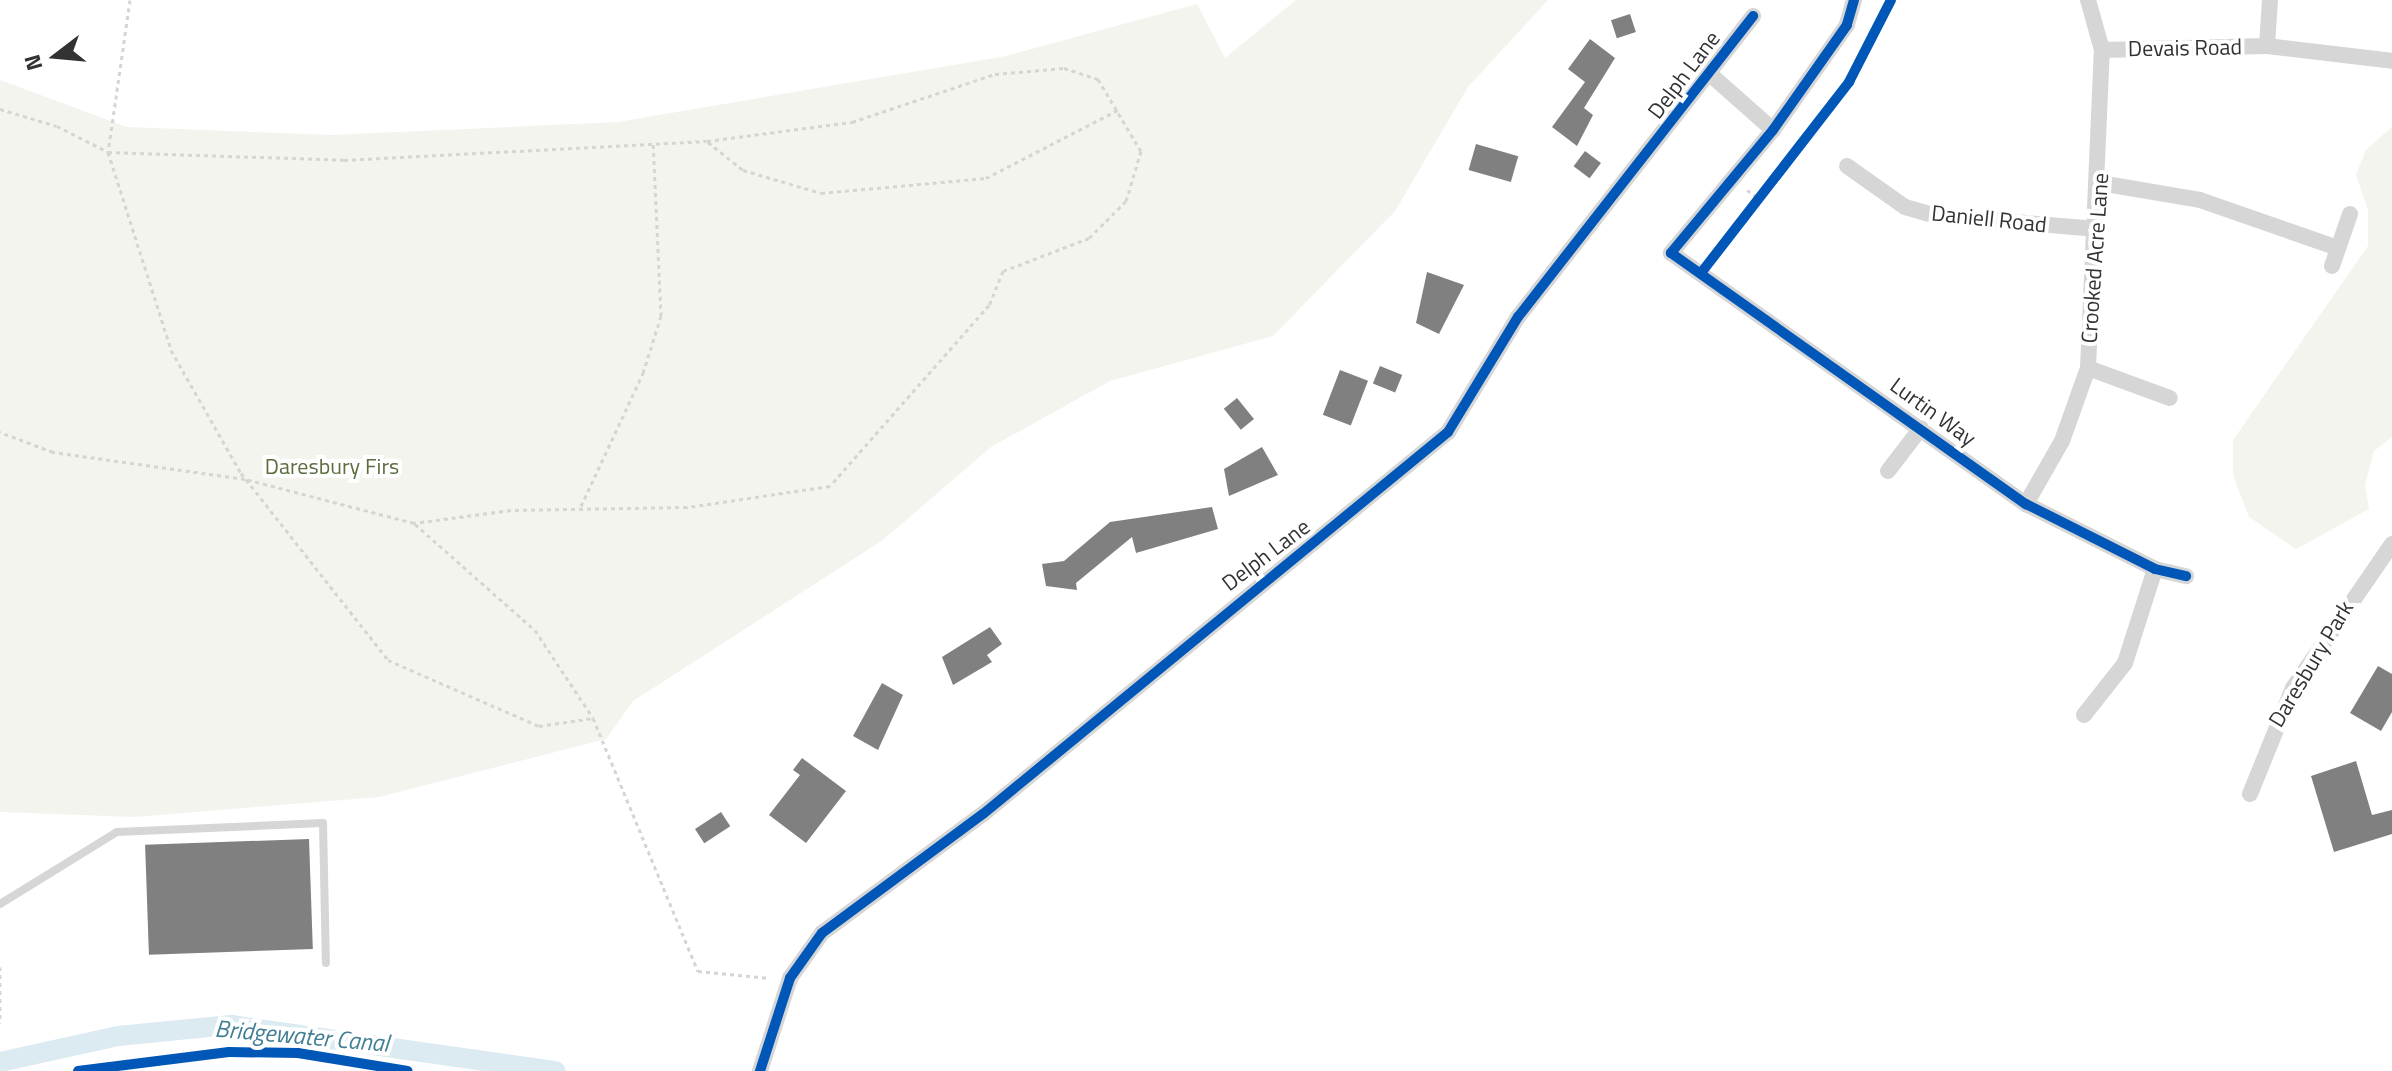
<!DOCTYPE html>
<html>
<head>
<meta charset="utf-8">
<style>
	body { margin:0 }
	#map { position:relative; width:2392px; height:1071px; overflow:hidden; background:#fff; font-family:"Titillium Web",sans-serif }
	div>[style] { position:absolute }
	.green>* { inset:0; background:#f2f4ed }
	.canal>* { height:20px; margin:-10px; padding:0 10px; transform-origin:10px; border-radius:10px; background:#dbebf1 }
	.building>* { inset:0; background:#808080; transform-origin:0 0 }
	.path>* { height:3px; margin-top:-1.5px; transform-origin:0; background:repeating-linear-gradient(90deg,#d5d5d5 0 4px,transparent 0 8px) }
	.service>* { height:8px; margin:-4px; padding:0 4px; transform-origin:4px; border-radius:4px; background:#d6d6d6 }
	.minor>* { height:16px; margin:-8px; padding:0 8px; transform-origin:8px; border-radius:8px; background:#d6d6d6 }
	.cycleway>* { height:10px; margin:-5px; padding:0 5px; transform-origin:5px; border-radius:5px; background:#0057b8 }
	span { translate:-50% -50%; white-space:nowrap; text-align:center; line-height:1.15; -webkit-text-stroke:8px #fff; paint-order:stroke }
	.street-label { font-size:22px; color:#323232 }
	.park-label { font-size:22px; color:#5b6e3f }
	.water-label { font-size:24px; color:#407e94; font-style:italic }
	.north { position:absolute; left:16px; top:16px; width:80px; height:80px; -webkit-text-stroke:6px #fff; paint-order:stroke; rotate:254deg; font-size:22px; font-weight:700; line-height:32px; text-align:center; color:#323232 }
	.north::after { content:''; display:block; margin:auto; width:28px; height:36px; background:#323232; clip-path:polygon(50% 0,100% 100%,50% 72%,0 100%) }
</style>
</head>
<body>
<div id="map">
	<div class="green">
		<i style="clip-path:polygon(1296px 0,1548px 0,1468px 87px,1395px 211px,1273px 336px,1110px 381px,991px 447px,883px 540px,633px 701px,606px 739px,379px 797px,134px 817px,0 812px,0 80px,127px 127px,331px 135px,618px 122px,1006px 56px,1197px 4px,1225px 58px)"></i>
		<i style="clip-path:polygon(2392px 127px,2392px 437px,2374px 451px,2365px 485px,2369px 509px,2296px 549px,2249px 517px,2233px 475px,2233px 440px,2368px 246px,2368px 210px,2356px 175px,2366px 150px)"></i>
	</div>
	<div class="canal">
		<i style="left:0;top:1062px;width:121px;rotate:-12.4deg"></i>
		<i style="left:118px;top:1036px;width:114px;rotate:-5.6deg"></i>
		<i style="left:231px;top:1025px;width:328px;rotate:8.1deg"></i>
	</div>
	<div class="building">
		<i style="left:1630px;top:14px;width:19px;height:20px;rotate:72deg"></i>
		<i style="clip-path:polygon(1590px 39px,1615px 58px,1584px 108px,1593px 115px,1577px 146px,1552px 127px,1585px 82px,1568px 69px)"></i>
		<i style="left:1476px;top:144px;width:44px;height:27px;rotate:16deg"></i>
		<i style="left:1585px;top:151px;width:20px;height:19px;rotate:37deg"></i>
		<i style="clip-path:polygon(1427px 272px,1464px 285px,1439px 334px,1416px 323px)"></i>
		<i style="left:1380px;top:366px;width:24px;height:19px;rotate:22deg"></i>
		<i style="left:1340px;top:370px;width:30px;height:48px;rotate:21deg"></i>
		<i style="left:1237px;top:398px;width:27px;height:17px;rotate:51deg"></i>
		<i style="clip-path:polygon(1262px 447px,1278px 475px,1229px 496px,1224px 469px)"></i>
		<i style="clip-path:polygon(1212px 507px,1218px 529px,1136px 553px,1132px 537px,1076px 583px,1077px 590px,1046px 586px,1042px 564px,1064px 561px,1110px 522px)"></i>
		<i style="clip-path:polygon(990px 627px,1002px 644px,987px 655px,992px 662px,953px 685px,942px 657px)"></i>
		<i style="clip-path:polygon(2378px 666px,2392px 674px,2392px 712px,2381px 731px,2350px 713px)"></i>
		<i style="clip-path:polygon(882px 683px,903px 695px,878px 750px,853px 736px)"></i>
		<i style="clip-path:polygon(802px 758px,846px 791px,806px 843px,769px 815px,800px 775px,793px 770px)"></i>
		<i style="clip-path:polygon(2356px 761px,2372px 815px,2392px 810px,2392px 834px,2334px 852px,2311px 776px)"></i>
		<i style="left:721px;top:812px;width:17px;height:31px;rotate:57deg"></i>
		<i style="left:309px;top:839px;width:110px;height:164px;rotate:88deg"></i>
	</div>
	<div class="path">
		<i style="left:130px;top:0;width:154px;rotate:98.2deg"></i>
		<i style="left:108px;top:152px;width:208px;rotate:72.3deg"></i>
		<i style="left:171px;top:350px;width:142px;rotate:60.4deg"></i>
		<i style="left:241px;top:473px;width:238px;rotate:51.8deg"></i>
		<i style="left:388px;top:660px;width:165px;rotate:23.6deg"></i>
		<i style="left:539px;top:726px;width:55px;rotate:-8.4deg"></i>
		<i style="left:0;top:109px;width:59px;rotate:16.6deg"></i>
		<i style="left:57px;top:126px;width:57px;rotate:27deg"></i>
		<i style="left:108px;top:152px;width:236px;rotate:1.9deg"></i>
		<i style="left:344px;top:160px;width:363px;rotate:-3deg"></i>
		<i style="left:707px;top:141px;width:146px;rotate:-7.5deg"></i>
		<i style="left:852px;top:122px;width:151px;rotate:-18.6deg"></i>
		<i style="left:995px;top:74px;width:69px;rotate:-5deg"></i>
		<i style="left:1064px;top:68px;width:36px;rotate:18deg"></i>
		<i style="left:1098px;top:79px;width:84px;rotate:59.2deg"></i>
		<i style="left:1141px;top:151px;width:52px;rotate:106.7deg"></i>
		<i style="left:1126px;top:201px;width:52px;rotate:135deg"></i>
		<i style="left:1089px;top:238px;width:92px;rotate:159deg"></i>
		<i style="left:1003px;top:271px;width:37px;rotate:112deg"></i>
		<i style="left:989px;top:305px;width:241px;rotate:131.3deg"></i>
		<i style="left:830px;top:486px;width:145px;rotate:171.6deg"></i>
		<i style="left:687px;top:507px;width:176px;rotate:179deg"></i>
		<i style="left:511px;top:510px;width:98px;rotate:172.4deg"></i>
		<i style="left:414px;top:523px;width:175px;rotate:-165.4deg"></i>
		<i style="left:245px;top:479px;width:194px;rotate:-172deg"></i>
		<i style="left:53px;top:452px;width:57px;rotate:-159.3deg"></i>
		<i style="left:708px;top:142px;width:45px;rotate:38.7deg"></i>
		<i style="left:743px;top:170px;width:81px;rotate:16.4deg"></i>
		<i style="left:821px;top:193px;width:166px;rotate:-5.2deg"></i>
		<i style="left:986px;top:178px;width:148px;rotate:-27.3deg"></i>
		<i style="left:1747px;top:190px;width:17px;rotate:33deg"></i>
		<i style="left:581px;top:506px;width:147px;rotate:-65deg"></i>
		<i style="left:643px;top:373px;width:60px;rotate:-72.5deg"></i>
		<i style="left:661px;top:316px;width:175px;rotate:-92.6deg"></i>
		<i style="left:415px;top:524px;width:160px;rotate:41.5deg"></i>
		<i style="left:535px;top:630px;width:105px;rotate:56.6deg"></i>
		<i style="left:593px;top:718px;width:274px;rotate:67.5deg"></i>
		<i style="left:698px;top:971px;width:72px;rotate:5.6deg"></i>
		<i style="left:0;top:967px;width:56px;rotate:90deg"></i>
	</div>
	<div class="service">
		<i style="left:0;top:904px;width:137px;rotate:-31.6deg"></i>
		<i style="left:117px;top:832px;width:206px;rotate:-2.5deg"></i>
		<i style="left:323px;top:823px;width:140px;rotate:88.8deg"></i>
	</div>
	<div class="minor">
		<i style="left:1854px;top:0;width:26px;rotate:106deg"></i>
		<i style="left:1847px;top:25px;width:128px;rotate:125.2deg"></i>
		<i style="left:1773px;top:130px;width:160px;rotate:129.7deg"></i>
		<i style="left:1671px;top:253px;width:435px;rotate:35.3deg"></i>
		<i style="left:2026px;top:504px;width:144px;rotate:26.7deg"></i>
		<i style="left:2155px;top:569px;width:32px;rotate:13deg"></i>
		<i style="left:2267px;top:46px;width:46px;rotate:-86.3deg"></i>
		<i style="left:2102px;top:50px;width:165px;rotate:-1.4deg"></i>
		<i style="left:2267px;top:46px;width:126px;rotate:6.8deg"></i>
		<i style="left:1711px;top:75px;width:83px;rotate:41.6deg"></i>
		<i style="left:1847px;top:166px;width:71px;rotate:35.3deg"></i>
		<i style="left:1905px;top:207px;width:29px;rotate:16deg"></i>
		<i style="left:1933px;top:215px;width:164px;rotate:4.9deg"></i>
		<i style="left:2100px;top:183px;width:101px;rotate:9.6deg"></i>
		<i style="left:2200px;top:200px;width:146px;rotate:19.2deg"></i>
		<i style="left:2332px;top:266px;width:55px;rotate:-70.9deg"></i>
		<i style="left:2088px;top:368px;width:87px;rotate:20.1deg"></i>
		<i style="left:1888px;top:471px;width:54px;rotate:-52.5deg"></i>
		<i style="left:2026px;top:504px;width:73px;rotate:-60.3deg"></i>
		<i style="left:2062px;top:441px;width:77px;rotate:-70.4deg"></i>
		<i style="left:2088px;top:368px;width:318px;rotate:-87.5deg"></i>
		<i style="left:2102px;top:50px;width:52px;rotate:-105.6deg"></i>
		<i style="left:2084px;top:715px;width:66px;rotate:-51.7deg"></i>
		<i style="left:2125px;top:663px;width:99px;rotate:-72.3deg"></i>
		<i style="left:2250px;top:794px;width:114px;rotate:-67.9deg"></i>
		<i style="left:2293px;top:688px;width:175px;rotate:-55.5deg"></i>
		<i style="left:760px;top:1071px;width:98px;rotate:-72.1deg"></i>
		<i style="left:790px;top:978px;width:55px;rotate:-54.6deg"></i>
		<i style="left:822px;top:933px;width:200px;rotate:-36.5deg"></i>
		<i style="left:983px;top:814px;width:602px;rotate:-39.4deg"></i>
		<i style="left:1448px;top:432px;width:135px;rotate:-58.7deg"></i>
		<i style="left:1518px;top:317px;width:382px;rotate:-52deg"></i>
	</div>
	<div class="cycleway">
		<i style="left:1854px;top:0;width:26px;rotate:106deg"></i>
		<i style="left:1847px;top:25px;width:128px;rotate:125.2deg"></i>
		<i style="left:1773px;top:130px;width:160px;rotate:129.7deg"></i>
		<i style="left:1671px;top:253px;width:435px;rotate:35.3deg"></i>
		<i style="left:2026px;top:504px;width:144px;rotate:26.7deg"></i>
		<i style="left:2155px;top:569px;width:32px;rotate:13deg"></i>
		<i style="left:1701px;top:273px;width:242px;rotate:-52.2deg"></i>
		<i style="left:1849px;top:82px;width:92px;rotate:-62.9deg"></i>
		<i style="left:78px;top:1071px;width:152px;rotate:-7.2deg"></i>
		<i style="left:229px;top:1052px;width:69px;rotate:0.8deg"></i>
		<i style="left:298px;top:1053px;width:111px;rotate:9.3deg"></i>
		<i style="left:760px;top:1071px;width:98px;rotate:-72.1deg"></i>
		<i style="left:790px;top:978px;width:55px;rotate:-54.6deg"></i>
		<i style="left:822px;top:933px;width:200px;rotate:-36.5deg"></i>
		<i style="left:983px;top:814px;width:602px;rotate:-39.4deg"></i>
		<i style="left:1448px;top:432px;width:135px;rotate:-58.7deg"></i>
		<i style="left:1518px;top:317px;width:382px;rotate:-52deg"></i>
	</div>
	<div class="street-label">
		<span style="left:2185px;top:48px;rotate:-1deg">Devais Road</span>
		<span style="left:1684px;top:75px;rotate:-53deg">Delph Lane</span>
		<span style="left:1989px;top:219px;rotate:6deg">Daniell Road</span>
		<span style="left:2095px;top:258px;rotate:-86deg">Crooked Acre Lane</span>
		<span style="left:1933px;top:412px;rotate:36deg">Lurtin Way</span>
		<span style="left:1266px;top:555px;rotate:-37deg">Delph Lane</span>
		<span style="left:2311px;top:664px;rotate:-59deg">Daresbury Park</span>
	</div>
	<div class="park-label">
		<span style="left:332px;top:467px">Daresbury Firs</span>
	</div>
	<div class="water-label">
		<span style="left:302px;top:1036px;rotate:5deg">Bridgewater Canal</span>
	</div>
	<div class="north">N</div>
</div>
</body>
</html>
